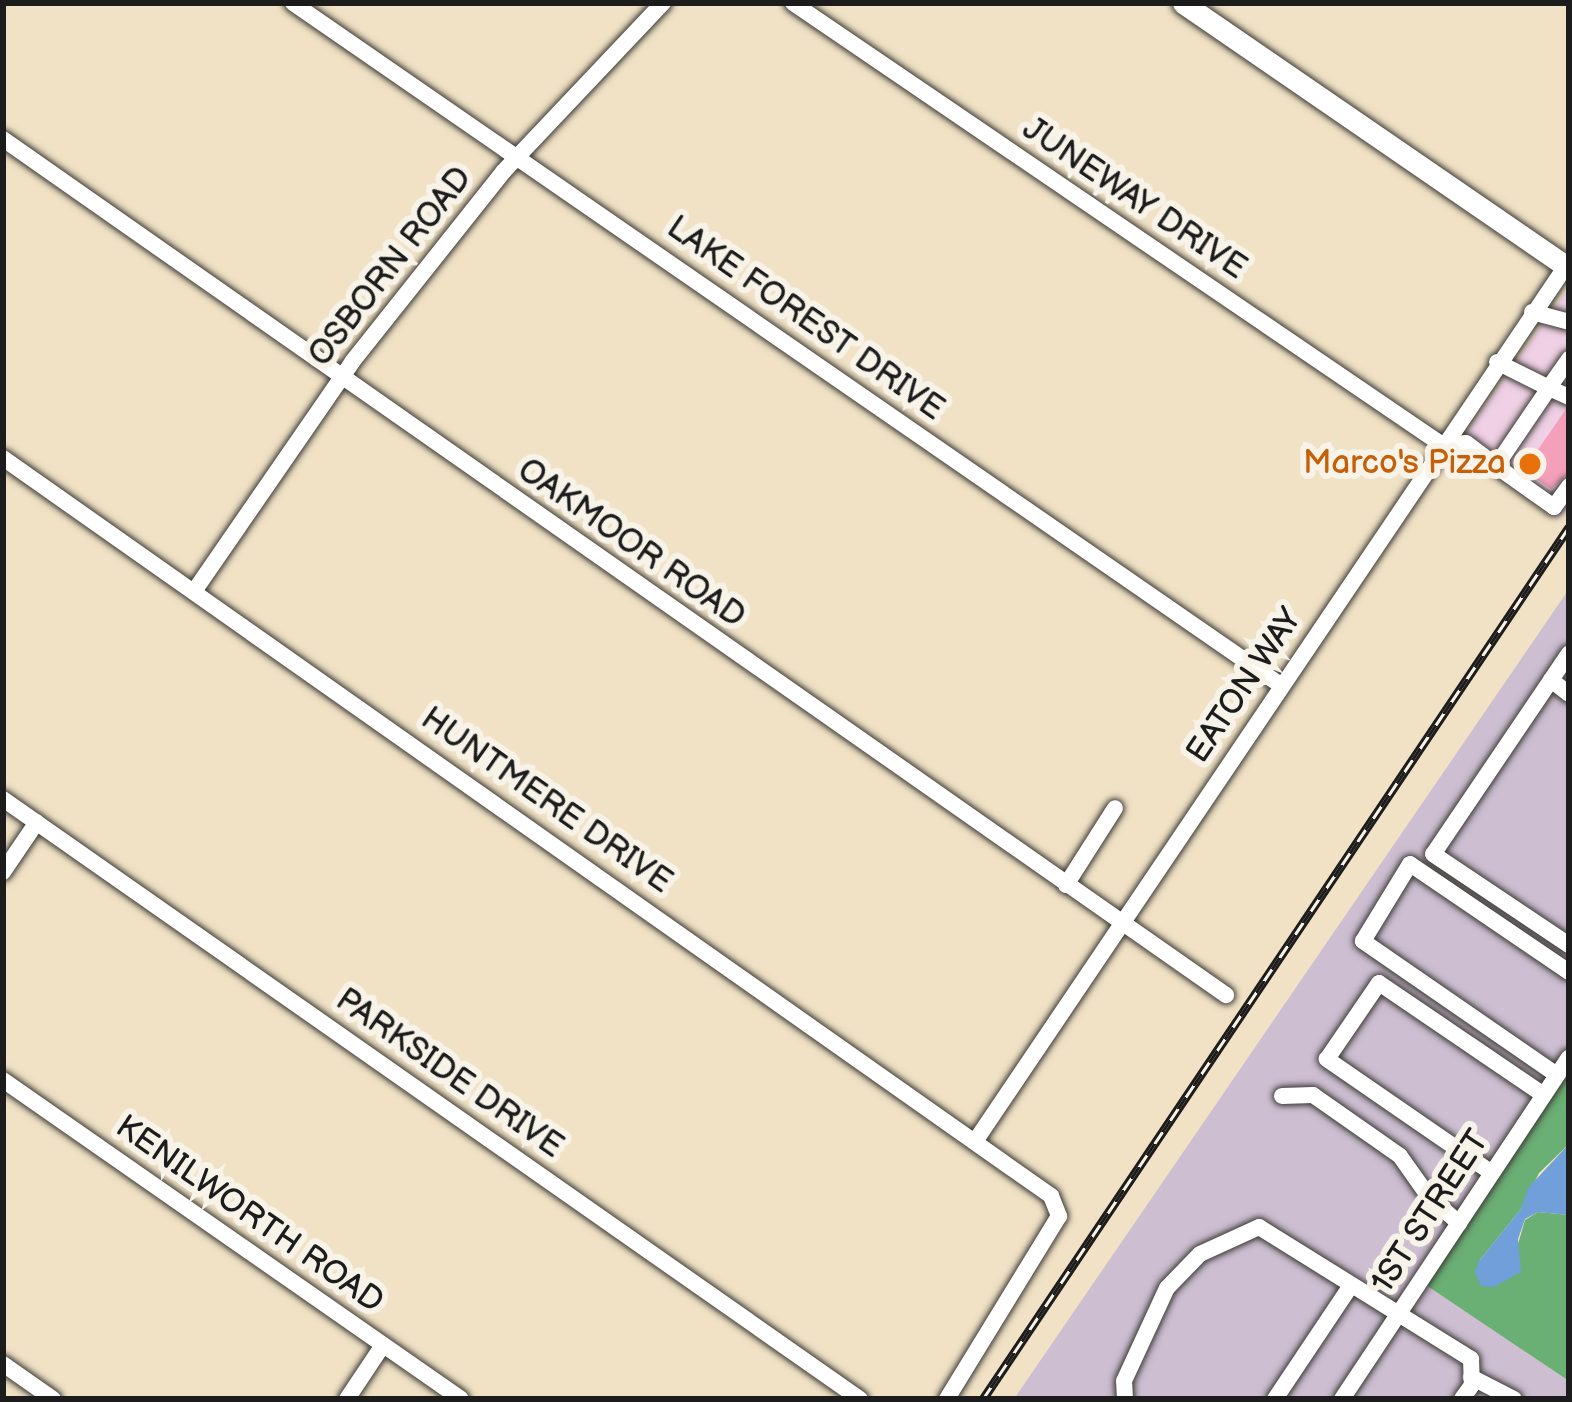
<!DOCTYPE html>
<html>
<head>
<meta charset="utf-8">
<style>
	body { margin:0 }
	#map { position:relative; width:1572px; height:1402px; overflow:hidden; background:#f1e2c5; font-family:"Balsamiq Sans",sans-serif }
	div>[style] { position:absolute }
	.built>* { inset:0; background:#efd0e5 }
	.industrial>* { inset:0; background:#cdbed2 }
	.forest>* { inset:0; background:#6aaf74 }
	.water>* { inset:0; background:#709fd9 }
	.building>* { inset:0; background:#f5a0bb }
	.roads { filter:drop-shadow(0 0 3px #3c3a35) drop-shadow(0 0 3px #3c3a35) }
	.minor>* { height:16px; margin:-8px; padding:0 8px; transform-origin:8px; border-radius:8px; background:#fff }
	.major>* { height:21px; margin:-10.5px; padding:0 10.5px; transform-origin:10.5px; border-radius:10.5px; background:#fff }
	.rail>* { height:9px; margin-top:-4.5px; transform-origin:0; background:repeating-linear-gradient(90deg,#f7f3e8 0 14px,#1c1c1c 0 28px); box-sizing:border-box; border-block:3px solid #1c1c1c }
	.dots>* { width:33px; height:33px; translate:-50% -50%; box-sizing:border-box; border:6px solid #f7f3e8; border-radius:50% }
	span { translate:-50% -50%; white-space:nowrap; text-align:center; line-height:1.15; -webkit-text-stroke:12px #f7f3e8; paint-order:stroke }
	.street-label { font-size:33px; color:#1c1c1c }
	.food-label { font-size:33px; color:#c56008 }
	.right { translate:-100% -50%; text-align:right }
	.frame { position:absolute; inset:0; border:6px solid #1c1c1c; pointer-events:none }
</style>
</head>
<body>
<div id="map">
	<div class="built">
		<i style="clip-path:polygon(1568px 288px,1569px 504px,1558px 520px,1464px 454px,1466px 433px)"></i>
	</div>
	<div class="industrial">
		<i style="clip-path:polygon(1569px 589px,1569px 1070px,1427px 1285px,1569px 1381px,1569px 1399px,1014px 1399px)"></i>
	</div>
	<div class="forest">
		<i style="clip-path:polygon(1569px 1070px,1569px 1144px,1539px 1173px,1521px 1209px,1479px 1261px,1518px 1244px,1525px 1220px,1538px 1212px,1569px 1215px,1569px 1381px,1426px 1285px)"></i>
	</div>
	<div class="water">
		<i style="clip-path:polygon(1569px 1144px,1569px 1215px,1538px 1212px,1525px 1219px,1518px 1239px,1521px 1272px,1494px 1287px,1481px 1286px,1475px 1272px,1479px 1261px,1521px 1209px,1528px 1188px)"></i>
	</div>
	<div class="building">
		<i style="clip-path:polygon(1566px 409px,1569px 473px,1551px 489px,1524px 470px)"></i>
	</div>
	<div class="roads">
		<div class="minor">
			<i style="left:293px;top:3px;width:1202px;rotate:34.63deg"></i>
			<i style="left:793px;top:3px;width:784px;rotate:34.24deg"></i>
			<i style="left:1441px;top:444px;width:25px;rotate:-2deg"></i>
			<i style="left:1466px;top:443px;width:38px;rotate:37deg"></i>
			<i style="left:1496px;top:466px;width:94px;rotate:-55.8deg"></i>
			<i style="left:1549px;top:388px;width:58px;rotate:-153.4deg"></i>
			<i style="left:3px;top:139px;width:1493px;rotate:34.99deg"></i>
			<i style="left:1532px;top:312px;width:38px;rotate:15deg"></i>
			<i style="left:1569px;top:359px;width:35px;rotate:125deg"></i>
			<i style="left:1549px;top:388px;width:22px;rotate:24deg"></i>
			<i style="left:3px;top:458px;width:1282px;rotate:35.15deg"></i>
			<i style="left:1051px;top:1196px;width:22px;rotate:68deg"></i>
			<i style="left:1059px;top:1216px;width:215px;rotate:121.5deg"></i>
			<i style="left:1496px;top:466px;width:71px;rotate:35.3deg"></i>
			<i style="left:1554px;top:507px;width:26px;rotate:-54deg"></i>
			<i style="left:195px;top:590px;width:277px;rotate:-55.4deg"></i>
			<i style="left:352px;top:362px;width:243px;rotate:-51.5deg"></i>
			<i style="left:503px;top:172px;width:233px;rotate:-46.6deg"></i>
			<i style="left:1551px;top:680px;width:32px;rotate:-56deg"></i>
			<i style="left:1569px;top:694px;width:23px;rotate:-142deg"></i>
			<i style="left:1551px;top:680px;width:210px;rotate:124.1deg"></i>
			<i style="left:1433px;top:854px;width:164px;rotate:33.8deg"></i>
			<i style="left:3px;top:799px;width:1046px;rotate:35deg"></i>
			<i style="left:3px;top:872px;width:60px;rotate:-55.8deg"></i>
			<i style="left:1066px;top:885px;width:91px;rotate:-57.5deg"></i>
			<i style="left:1557px;top:1075px;width:236px;rotate:-145.4deg"></i>
			<i style="left:1363px;top:941px;width:90px;rotate:-58.6deg"></i>
			<i style="left:1410px;top:864px;width:192px;rotate:34.2deg"></i>
			<i style="left:3px;top:1080px;width:558px;rotate:34.86deg"></i>
			<i style="left:1282px;top:1096px;width:31px;rotate:-2deg"></i>
			<i style="left:1313px;top:1095px;width:106px;rotate:35deg"></i>
			<i style="left:1400px;top:1156px;width:50px;rotate:54.7deg"></i>
			<i style="left:1429px;top:1197px;width:40px;rotate:41deg"></i>
			<i style="left:976px;top:1140px;width:1055px;rotate:-55.98deg"></i>
			<i style="left:1492px;top:1173px;width:201px;rotate:-145.4deg"></i>
			<i style="left:1327px;top:1059px;width:92px;rotate:-55.6deg"></i>
			<i style="left:1379px;top:983px;width:199px;rotate:34.2deg"></i>
			<i style="left:3px;top:1364px;width:61px;rotate:35deg"></i>
			<i style="left:1471px;top:1377px;width:48px;rotate:27.1deg"></i>
			<i style="left:347px;top:1399px;width:65px;rotate:-56.3deg"></i>
			<i style="left:1125px;top:1399px;width:18px;rotate:-93deg"></i>
			<i style="left:1124px;top:1381px;width:102px;rotate:-65.2deg"></i>
			<i style="left:1167px;top:1288px;width:47px;rotate:-45.9deg"></i>
			<i style="left:1200px;top:1254px;width:65px;rotate:-24.6deg"></i>
			<i style="left:1259px;top:1227px;width:250px;rotate:31.9deg"></i>
			<i style="left:1471px;top:1359px;width:26px;rotate:88deg"></i>
			<i style="left:1472px;top:1385px;width:17px;rotate:126deg"></i>
			<i style="left:1275px;top:1399px;width:135px;rotate:-56.2deg"></i>
			<i style="left:1342px;top:1399px;width:410px;rotate:-56.4deg"></i>
		</div>
		<div class="major">
			<i style="left:1183px;top:3px;width:468px;rotate:34.5deg"></i>
		</div>
	</div>
	<div class="rail">
		<i style="left:983px;top:1399px;width:1051px;rotate:-56.1deg"></i>
	</div>
	<div class="dots">
		<i style="left:1530px;top:464px;background:#e8710a"></i>
	</div>
	<div class="street-label">
		<span style="left:1134px;top:199px;rotate:34deg">JUNEWAY DRIVE</span>
		<span style="left:391px;top:267px;rotate:-52deg">OSBORN ROAD</span>
		<span style="left:805px;top:319px;rotate:35deg">LAKE FOREST DRIVE</span>
		<span style="left:631px;top:544px;rotate:35deg">OAKMOOR ROAD</span>
		<span style="left:1245px;top:686px;rotate:-56deg">EATON WAY</span>
		<span style="left:546px;top:801px;rotate:35deg">HUNTMERE DRIVE</span>
		<span style="left:449px;top:1074px;rotate:35deg">PARKSIDE DRIVE</span>
		<span style="left:1431px;top:1212px;rotate:-57deg">1ST STREET</span>
		<span style="left:249px;top:1215px;rotate:35deg">KENILWORTH ROAD</span>
	</div>
	<div class="food-label">
		<span class="right" style="left:1506px;top:464px">Marco's Pizza</span>
	</div>
	<div class="frame"></div>
</div>
</body>
</html>
